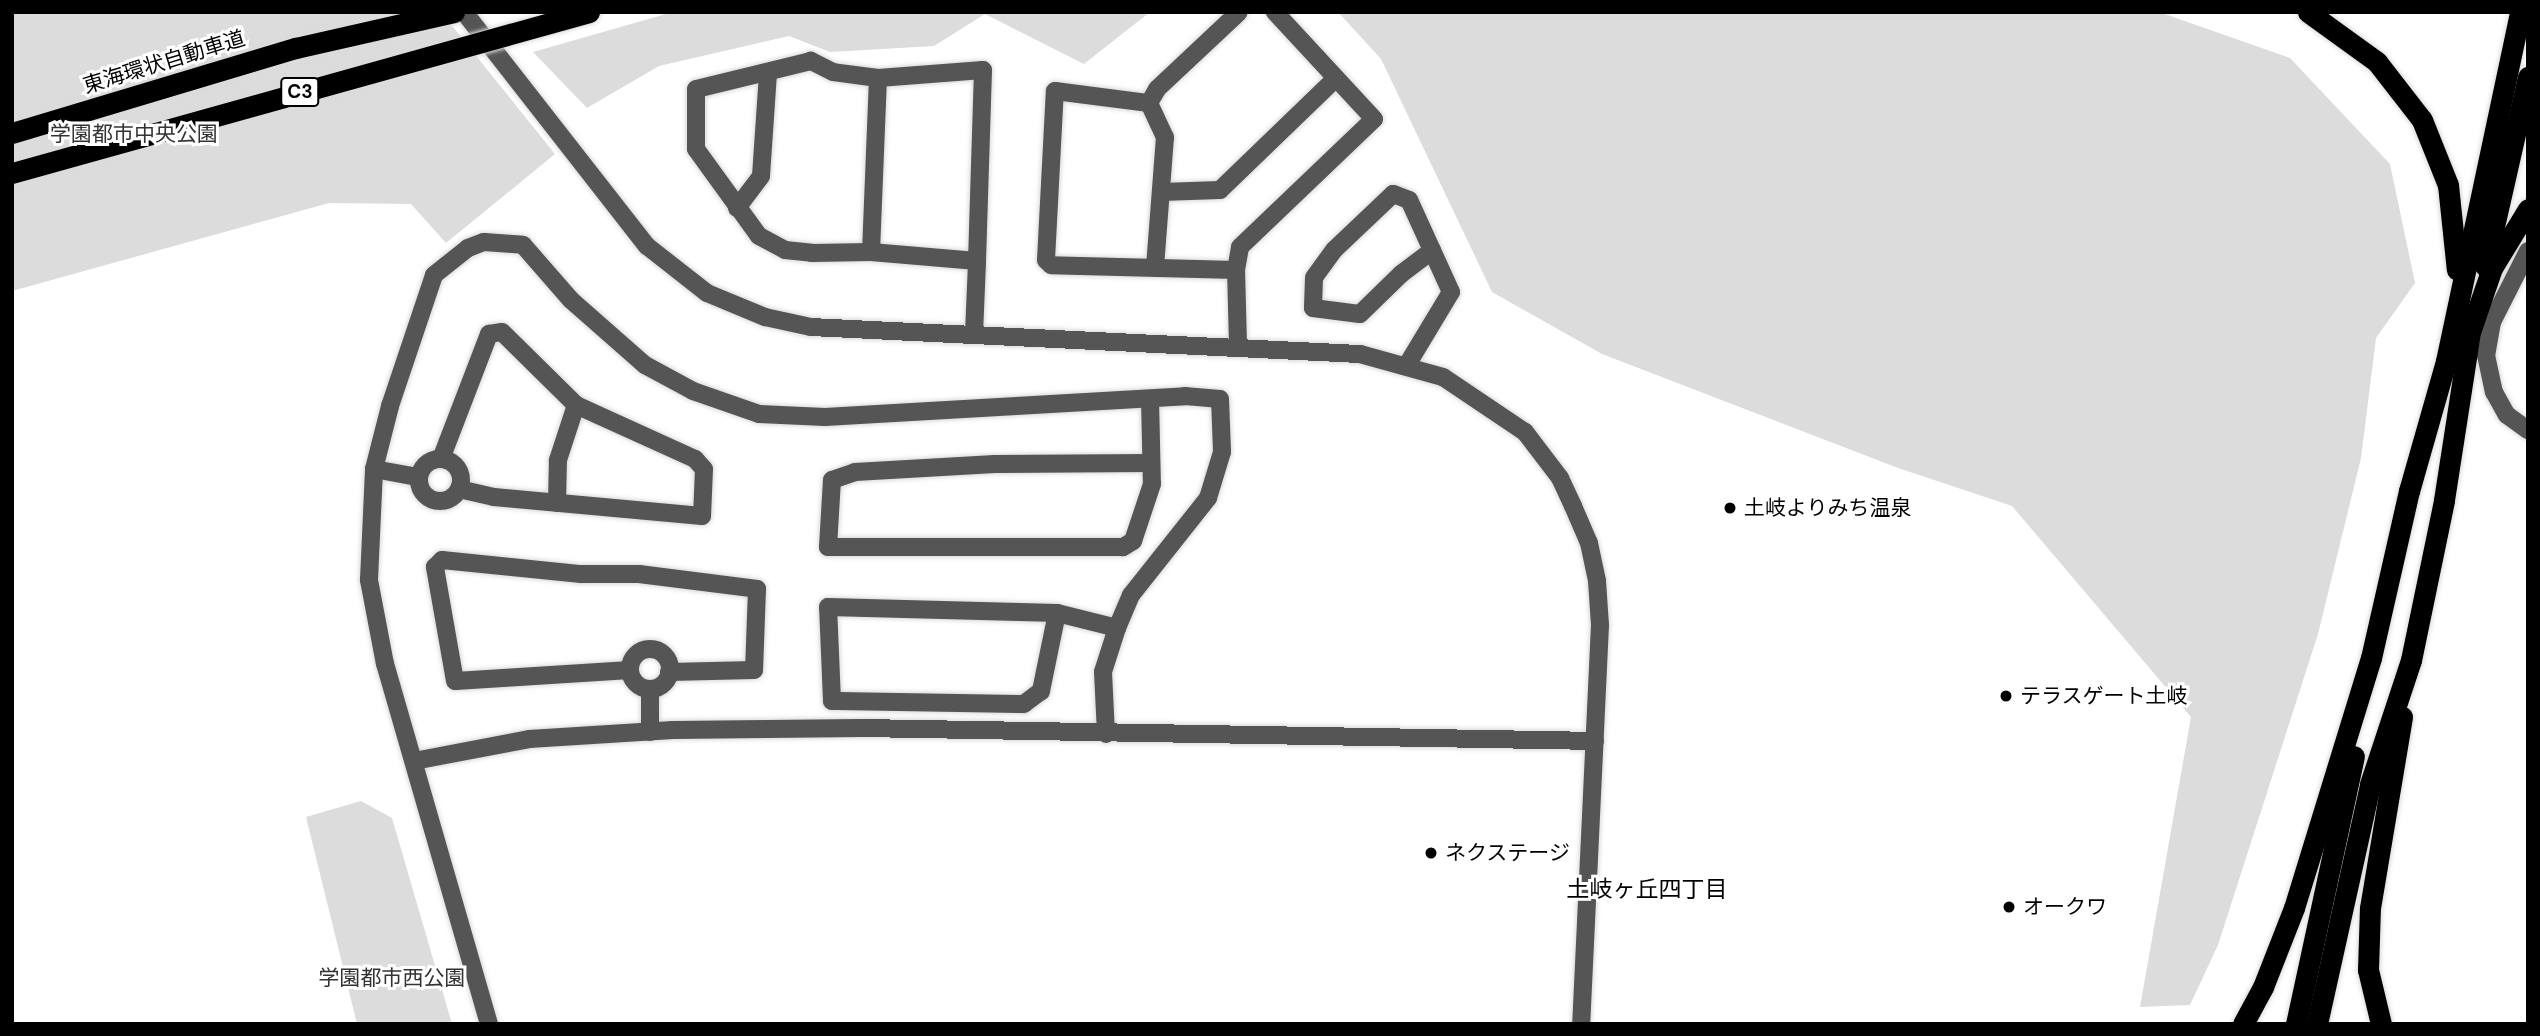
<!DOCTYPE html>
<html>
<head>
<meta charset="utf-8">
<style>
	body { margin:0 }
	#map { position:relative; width:2540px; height:1036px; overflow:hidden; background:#fff; font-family:"DM Sans","Noto Sans JP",sans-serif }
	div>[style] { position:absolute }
	.green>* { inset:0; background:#dcdcdc }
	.roads { filter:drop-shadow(0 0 2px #dbdbdb) drop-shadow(0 0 2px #dbdbdb) }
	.minor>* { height:18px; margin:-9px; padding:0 9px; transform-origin:9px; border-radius:9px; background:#555 }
	.minor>.ring { margin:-9px; padding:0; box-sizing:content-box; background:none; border:18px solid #555; border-radius:50% }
	.highway>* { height:21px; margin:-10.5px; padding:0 10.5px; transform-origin:10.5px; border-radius:10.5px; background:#000 }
	.bridges { filter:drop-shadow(0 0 2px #dbdbdb) drop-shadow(0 0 2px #dbdbdb) }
	.highway-bridge>* { height:21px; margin:-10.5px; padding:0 10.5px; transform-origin:10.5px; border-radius:10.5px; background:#000 }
	.dots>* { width:19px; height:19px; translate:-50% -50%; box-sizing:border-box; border:4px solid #fff; border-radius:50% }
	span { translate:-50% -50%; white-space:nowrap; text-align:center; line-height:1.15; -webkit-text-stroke:6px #fff; paint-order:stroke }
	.shield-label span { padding:2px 5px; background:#fff; border:2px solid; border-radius:5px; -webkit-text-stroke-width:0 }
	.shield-label { font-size:19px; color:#000; font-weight:700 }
	.street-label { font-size:21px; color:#000 }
	.park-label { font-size:21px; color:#333 }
	.poi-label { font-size:21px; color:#000 }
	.left { translate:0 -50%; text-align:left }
	.neighbourhood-label { font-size:23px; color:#000 }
	.frame { position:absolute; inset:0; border:14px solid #000; pointer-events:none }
</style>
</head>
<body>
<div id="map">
	<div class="green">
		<i style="clip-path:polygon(12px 12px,441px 12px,555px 154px,446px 243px,411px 204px,329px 203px,12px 291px)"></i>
		<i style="clip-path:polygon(673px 12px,1150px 12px,1084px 64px,985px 14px,934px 46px,830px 52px,789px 36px,659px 66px,587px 108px,533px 52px)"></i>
		<i style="clip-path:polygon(1338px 12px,2159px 12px,2290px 58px,2390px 164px,2415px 283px,2376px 338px,2361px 458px,2318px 634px,2218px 945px,2190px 1005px,2140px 1007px,2191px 717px,2012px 506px,1898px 468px,1602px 354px,1492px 292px,1381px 59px)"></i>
		<i style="clip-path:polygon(361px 801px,392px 818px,452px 1024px,357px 1024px,306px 817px)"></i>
	</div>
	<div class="roads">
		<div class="minor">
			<i style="left:464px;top:12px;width:297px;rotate:52deg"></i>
			<i style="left:647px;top:246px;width:76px;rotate:38.1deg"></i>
			<i style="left:707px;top:293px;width:63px;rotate:22.5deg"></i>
			<i style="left:765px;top:317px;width:47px;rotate:12.3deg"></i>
			<i style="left:811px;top:327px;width:550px;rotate:2.82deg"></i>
			<i style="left:1360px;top:354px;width:86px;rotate:15.5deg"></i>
			<i style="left:1443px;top:377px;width:99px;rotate:33.9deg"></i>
			<i style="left:1525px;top:432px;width:58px;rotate:52.7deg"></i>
			<i style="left:1560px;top:478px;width:31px;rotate:65deg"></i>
			<i style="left:1573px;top:506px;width:40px;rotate:66.6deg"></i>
			<i style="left:1589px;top:543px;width:39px;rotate:78deg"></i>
			<i style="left:1597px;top:581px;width:44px;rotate:86.1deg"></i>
			<i style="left:1600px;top:625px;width:399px;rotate:92.7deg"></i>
			<i style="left:1149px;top:103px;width:38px;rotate:65deg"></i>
			<i style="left:1165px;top:137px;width:131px;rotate:94.4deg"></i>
			<i style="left:1161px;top:192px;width:59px;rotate:-1.9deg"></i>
			<i style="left:1220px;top:190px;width:161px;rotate:-44deg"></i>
			<i style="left:737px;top:208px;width:40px;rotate:-53deg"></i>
			<i style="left:761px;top:176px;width:104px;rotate:-86.1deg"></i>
			<i style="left:2528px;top:251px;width:80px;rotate:116.9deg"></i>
			<i style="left:2492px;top:322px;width:34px;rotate:100deg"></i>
			<i style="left:2486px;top:355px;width:38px;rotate:78deg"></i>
			<i style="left:2494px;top:392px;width:26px;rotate:61deg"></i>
			<i style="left:2507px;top:415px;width:26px;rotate:36deg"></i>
			<i style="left:871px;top:252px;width:174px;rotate:-87.7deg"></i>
			<i style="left:1236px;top:270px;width:185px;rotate:-178.5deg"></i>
			<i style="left:1051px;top:265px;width:7px;rotate:-135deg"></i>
			<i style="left:1046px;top:260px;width:169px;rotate:-87deg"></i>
			<i style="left:1055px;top:91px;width:95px;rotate:7.3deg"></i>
			<i style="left:1149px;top:103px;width:16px;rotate:-60deg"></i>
			<i style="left:1157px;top:89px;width:112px;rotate:-43.2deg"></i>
			<i style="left:974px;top:334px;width:73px;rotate:-87.6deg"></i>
			<i style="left:977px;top:261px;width:191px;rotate:-88.2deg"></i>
			<i style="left:983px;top:70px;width:105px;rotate:175.6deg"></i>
			<i style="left:878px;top:78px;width:45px;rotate:-172.4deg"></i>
			<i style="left:833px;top:72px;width:25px;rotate:-153deg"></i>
			<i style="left:811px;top:61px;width:118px;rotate:166.3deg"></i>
			<i style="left:696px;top:89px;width:60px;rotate:90deg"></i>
			<i style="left:696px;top:149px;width:107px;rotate:54.1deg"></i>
			<i style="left:759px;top:236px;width:30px;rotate:28deg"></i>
			<i style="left:785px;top:250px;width:27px;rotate:6deg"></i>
			<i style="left:812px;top:253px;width:59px;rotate:-1deg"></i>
			<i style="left:871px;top:252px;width:106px;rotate:4.9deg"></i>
			<i style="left:1238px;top:345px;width:75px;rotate:-91.5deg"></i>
			<i style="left:1236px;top:270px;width:23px;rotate:-80deg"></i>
			<i style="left:1240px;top:247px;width:185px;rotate:-43.7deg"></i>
			<i style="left:1374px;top:119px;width:146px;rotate:-132.8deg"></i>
			<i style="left:1407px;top:365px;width:85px;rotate:-58.9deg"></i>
			<i style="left:1451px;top:292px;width:101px;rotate:-114.5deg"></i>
			<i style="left:1409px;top:200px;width:17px;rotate:-159deg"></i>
			<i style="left:1393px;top:194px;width:81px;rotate:136.5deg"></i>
			<i style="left:1334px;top:250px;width:34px;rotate:126deg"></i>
			<i style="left:1314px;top:278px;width:30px;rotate:92deg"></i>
			<i style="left:1313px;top:308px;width:47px;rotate:7.3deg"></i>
			<i style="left:1360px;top:314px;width:57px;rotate:-44.3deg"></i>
			<i style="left:1401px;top:274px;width:39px;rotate:-37deg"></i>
			<i style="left:1150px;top:399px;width:85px;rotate:88.7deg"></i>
			<i style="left:1152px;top:484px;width:60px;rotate:108.4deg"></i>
			<i style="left:1133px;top:541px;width:12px;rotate:149deg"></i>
			<i style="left:1123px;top:547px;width:295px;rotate:180deg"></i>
			<i style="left:828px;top:547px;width:67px;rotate:-86.6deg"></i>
			<i style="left:832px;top:480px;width:24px;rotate:-19deg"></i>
			<i style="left:855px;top:472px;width:140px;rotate:-3.3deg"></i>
			<i style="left:995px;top:464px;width:156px;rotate:-0.4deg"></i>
			<i style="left:441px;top:459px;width:134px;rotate:-69deg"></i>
			<i style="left:489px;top:334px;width:13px;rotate:-9deg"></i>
			<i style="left:502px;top:332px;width:104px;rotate:44.6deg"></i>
			<i style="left:576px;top:405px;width:131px;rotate:24.4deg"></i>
			<i style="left:695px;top:459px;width:13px;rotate:48deg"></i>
			<i style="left:704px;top:469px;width:47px;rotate:92.4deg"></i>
			<i style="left:702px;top:516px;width:209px;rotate:-174.8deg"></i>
			<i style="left:494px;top:497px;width:36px;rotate:-167deg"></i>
			<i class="ring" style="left:419px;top:459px;width:24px;height:24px"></i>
			<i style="left:374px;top:469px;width:45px;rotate:10.3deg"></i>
			<i style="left:557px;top:503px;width:43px;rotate:-88.7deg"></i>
			<i style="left:558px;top:460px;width:58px;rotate:-71.9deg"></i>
			<i style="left:1057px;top:613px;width:80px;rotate:101.6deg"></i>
			<i style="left:1041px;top:691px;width:21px;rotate:143deg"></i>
			<i style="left:1024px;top:704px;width:192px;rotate:-179.1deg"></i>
			<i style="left:832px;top:701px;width:94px;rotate:-92.4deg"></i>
			<i style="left:828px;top:607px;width:229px;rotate:1.5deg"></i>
			<i style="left:1057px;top:613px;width:62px;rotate:14deg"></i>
			<i class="ring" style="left:630px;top:649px;width:22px;height:22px"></i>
			<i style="left:630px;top:670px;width:175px;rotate:176.4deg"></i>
			<i style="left:455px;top:681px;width:116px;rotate:-100deg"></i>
			<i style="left:435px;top:567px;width:10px;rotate:-45deg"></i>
			<i style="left:442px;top:560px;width:140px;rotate:5.8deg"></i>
			<i style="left:581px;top:574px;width:58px"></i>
			<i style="left:639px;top:574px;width:119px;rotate:7.2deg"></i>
			<i style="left:757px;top:589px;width:81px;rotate:92.1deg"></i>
			<i style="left:754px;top:670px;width:85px;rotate:178.7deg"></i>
			<i style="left:650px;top:732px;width:43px;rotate:-90deg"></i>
			<i style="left:414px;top:761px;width:117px;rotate:-10.8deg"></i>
			<i style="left:529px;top:739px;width:144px;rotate:-3.6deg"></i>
			<i style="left:673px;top:730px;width:188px;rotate:-0.6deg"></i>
			<i style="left:861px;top:728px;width:734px;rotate:1.01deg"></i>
			<i style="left:489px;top:1024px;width:375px;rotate:-106.1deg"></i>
			<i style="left:385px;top:664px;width:86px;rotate:-100.8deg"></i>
			<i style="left:369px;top:580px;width:111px;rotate:-87.4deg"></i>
			<i style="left:374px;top:469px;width:65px;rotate:-75.7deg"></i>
			<i style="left:390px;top:406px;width:138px;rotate:-71.4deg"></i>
			<i style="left:434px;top:275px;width:43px;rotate:-38.5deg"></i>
			<i style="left:468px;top:248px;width:17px;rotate:-21deg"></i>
			<i style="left:484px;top:242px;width:39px;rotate:4deg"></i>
			<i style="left:523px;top:245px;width:73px;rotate:48.9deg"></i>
			<i style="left:571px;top:300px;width:98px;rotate:41.3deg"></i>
			<i style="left:645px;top:365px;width:55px;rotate:28.4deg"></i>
			<i style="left:693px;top:391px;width:70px;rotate:19.2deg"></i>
			<i style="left:759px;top:414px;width:66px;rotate:2.6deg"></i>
			<i style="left:825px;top:417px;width:361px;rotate:-3.3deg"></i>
			<i style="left:1185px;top:396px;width:35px;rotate:5deg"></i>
			<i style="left:1220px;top:399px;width:53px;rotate:87.8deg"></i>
			<i style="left:1222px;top:452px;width:48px;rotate:106.9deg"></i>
			<i style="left:1208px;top:498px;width:124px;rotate:128.4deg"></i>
			<i style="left:1131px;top:595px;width:36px;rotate:113deg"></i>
			<i style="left:1117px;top:628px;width:46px;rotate:107.7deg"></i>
			<i style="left:1103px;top:672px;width:62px;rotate:87.2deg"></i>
		</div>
		<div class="highway">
			<i style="left:2308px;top:12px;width:85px;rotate:35.9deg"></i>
			<i style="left:2377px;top:62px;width:73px;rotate:52.2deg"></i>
			<i style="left:2422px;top:120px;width:70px;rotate:68.2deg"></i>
			<i style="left:2448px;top:185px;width:85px;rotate:84deg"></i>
			<i style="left:12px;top:133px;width:296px;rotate:-16.7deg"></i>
			<i style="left:296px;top:48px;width:162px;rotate:-12.8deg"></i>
			<i style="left:2485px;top:266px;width:194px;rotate:-77.2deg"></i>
			<i style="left:2243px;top:1024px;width:42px;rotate:-61.6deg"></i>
			<i style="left:2263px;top:987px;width:85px;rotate:-68.6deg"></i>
			<i style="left:2294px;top:908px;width:262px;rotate:-72.9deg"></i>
			<i style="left:2371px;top:658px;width:171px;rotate:-77.2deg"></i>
			<i style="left:2409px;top:491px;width:135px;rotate:-74.1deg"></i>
			<i style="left:2446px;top:361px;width:357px;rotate:-78deg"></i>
			<i style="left:2296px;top:1024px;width:274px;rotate:-77.8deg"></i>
			<i style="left:2317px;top:1024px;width:246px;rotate:-77.5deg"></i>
			<i style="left:2370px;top:784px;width:131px;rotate:-71.7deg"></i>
			<i style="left:2411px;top:660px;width:163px;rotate:-78.3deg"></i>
			<i style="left:2444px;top:500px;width:170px;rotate:-81.2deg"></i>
			<i style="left:2470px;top:332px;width:68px;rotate:-71deg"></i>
			<i style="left:2492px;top:268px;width:69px;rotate:-58.6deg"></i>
			<i style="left:2381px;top:1024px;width:56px;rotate:-103.5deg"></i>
			<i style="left:2368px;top:970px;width:62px;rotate:-88.2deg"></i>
			<i style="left:2370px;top:908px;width:194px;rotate:-80.5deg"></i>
		</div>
	</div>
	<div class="bridges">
		<div class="highway-bridge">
			<i style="left:12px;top:173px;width:599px;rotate:-15.59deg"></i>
		</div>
	</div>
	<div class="dots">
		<i style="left:1730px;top:508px;background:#000"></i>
		<i style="left:2006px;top:696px;background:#000"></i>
		<i style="left:1431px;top:853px;background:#000"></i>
		<i style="left:2009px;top:907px;background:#000"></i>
	</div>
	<div class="shield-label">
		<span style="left:300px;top:92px">C3</span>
	</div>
	<div class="street-label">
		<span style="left:164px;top:62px;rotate:-17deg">東海環状自動車道</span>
	</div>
	<div class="park-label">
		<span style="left:134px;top:134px">学園都市中央公園</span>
		<span style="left:392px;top:978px">学園都市西公園</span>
	</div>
	<div class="poi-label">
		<span class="left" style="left:1744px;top:508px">土岐よりみち温泉</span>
		<span class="left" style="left:2020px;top:696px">テラスゲート土岐</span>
		<span class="left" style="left:1445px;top:853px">ネクステージ</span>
		<span class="left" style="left:2023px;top:907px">オークワ</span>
	</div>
	<div class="neighbourhood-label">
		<span style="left:1647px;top:889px">土岐ヶ丘四丁目</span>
	</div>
	<div class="frame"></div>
</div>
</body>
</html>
